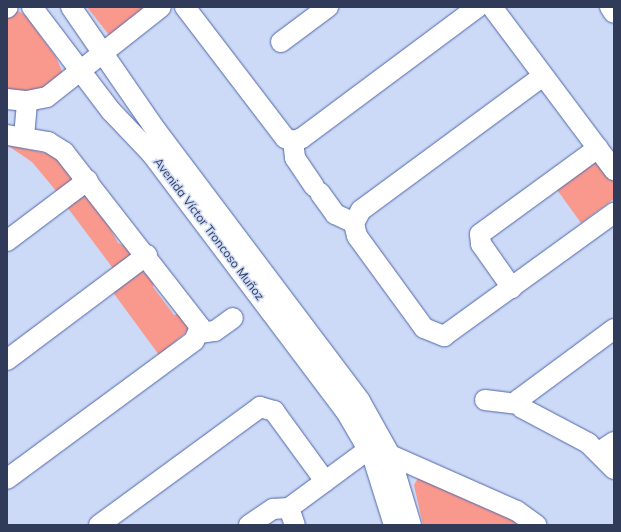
<!DOCTYPE html>
<html>
<head>
<meta charset="utf-8">
<style>
	body { margin:0 }
	#map { position:relative; width:621px; height:532px; overflow:hidden; background:#cddaf7; font-family:Mulish,sans-serif }
	div>[style] { position:absolute }
	.green>* { inset:0; background:#f9998d }
	.roads { filter:drop-shadow(0 0 1px #5067aa) drop-shadow(0 0 1px #5067aa) }
	.minor>* { height:20px; margin:-10px; padding:0 10px; transform-origin:10px; border-radius:10px; background:#fff }
	span { translate:-50% -50%; white-space:nowrap; text-align:center; line-height:1.15; -webkit-text-stroke:3px #cddaf7; paint-order:stroke }
	.street-label { font-size:12px; color:#303b59 }
	.frame { position:absolute; inset:0; border:8px solid #303b59; pointer-events:none }
</style>
</head>
<body>
<div id="map">
	<div class="green">
		<i style="clip-path:polygon(87px 7px,147px 7px,118px 34px,109px 35px)"></i>
		<i style="clip-path:polygon(18px 11px,25px 15px,56px 57px,64px 76px,32px 94px,7px 91px,7px 18px)"></i>
		<i style="clip-path:polygon(7px 145px,55px 155px,72px 176px,70px 183px,57px 192px,32px 162px)"></i>
		<i style="clip-path:polygon(598px 156px,614px 179px,614px 199px,581px 223px,555px 187px)"></i>
		<i style="clip-path:polygon(85px 195px,107px 222px,118px 243px,132px 249px,132px 257px,115px 271px,67px 207px)"></i>
		<i style="clip-path:polygon(141px 271px,155px 280px,153px 287px,174px 315px,180px 313px,191px 328px,159px 355px,112px 291px)"></i>
		<i style="clip-path:polygon(420px 475px,527px 525px,423px 525px,414px 485px)"></i>
	</div>
	<div class="roads">
		<div class="minor">
			<i style="left:32px;top:7px;width:131px;rotate:52.8deg"></i>
			<i style="left:111px;top:111px;width:58px;rotate:46.4deg"></i>
			<i style="left:151px;top:153px;width:322px;rotate:53deg"></i>
			<i style="left:345px;top:410px;width:56px;rotate:59.7deg"></i>
			<i style="left:373px;top:458px;width:70px;rotate:72.6deg"></i>
			<i style="left:71px;top:7px;width:150px;rotate:55.4deg"></i>
			<i style="left:156px;top:130px;width:339px;rotate:53deg"></i>
			<i style="left:360px;top:401px;width:62px;rotate:60.9deg"></i>
			<i style="left:390px;top:455px;width:73px;rotate:73.3deg"></i>
			<i style="left:185px;top:7px;width:165px;rotate:52.6deg"></i>
			<i style="left:285px;top:138px;width:9px;rotate:21deg"></i>
			<i style="left:293px;top:141px;width:9px;rotate:-18deg"></i>
			<i style="left:302px;top:138px;width:219px;rotate:-36.7deg"></i>
			<i style="left:492px;top:7px;width:204px;rotate:53.2deg"></i>
			<i style="left:610px;top:7px;width:7px;rotate:56deg"></i>
			<i style="left:7px;top:8px;width:1px;rotate:-45deg"></i>
			<i style="left:281px;top:42px;width:59px;rotate:-36.7deg"></i>
			<i style="left:543px;top:76px;width:226px;rotate:143.6deg"></i>
			<i style="left:361px;top:210px;width:15px;rotate:118deg"></i>
			<i style="left:354px;top:223px;width:13px;rotate:77deg"></i>
			<i style="left:357px;top:236px;width:114px;rotate:53.9deg"></i>
			<i style="left:424px;top:328px;width:22px;rotate:22deg"></i>
			<i style="left:444px;top:336px;width:210px;rotate:-35.9deg"></i>
			<i style="left:7px;top:99px;width:20px;rotate:6deg"></i>
			<i style="left:27px;top:101px;width:20px;rotate:-11deg"></i>
			<i style="left:47px;top:97px;width:145px;rotate:-38.3deg"></i>
			<i style="left:7px;top:135px;width:42px;rotate:9.7deg"></i>
			<i style="left:48px;top:142px;width:19px;rotate:32deg"></i>
			<i style="left:64px;top:152px;width:222px;rotate:52.1deg"></i>
			<i style="left:200px;top:327px;width:15px;rotate:113deg"></i>
			<i style="left:194px;top:341px;width:232px;rotate:143.6deg"></i>
			<i style="left:24px;top:137px;width:36px;rotate:-85deg"></i>
			<i style="left:293px;top:141px;width:17px;rotate:83deg"></i>
			<i style="left:295px;top:158px;width:34px;rotate:56deg"></i>
			<i style="left:320px;top:193px;width:26px;rotate:54deg"></i>
			<i style="left:335px;top:214px;width:21px;rotate:25deg"></i>
			<i style="left:7px;top:241px;width:101px;rotate:-37deg"></i>
			<i style="left:512px;top:288px;width:54px;rotate:-125.2deg"></i>
			<i style="left:481px;top:244px;width:10px;rotate:-96deg"></i>
			<i style="left:480px;top:234px;width:146px;rotate:-36.1deg"></i>
			<i style="left:614px;top:329px;width:119px;rotate:143.5deg"></i>
			<i style="left:518px;top:400px;width:9px;rotate:63deg"></i>
			<i style="left:522px;top:408px;width:75px;rotate:27.9deg"></i>
			<i style="left:588px;top:443px;width:37px;rotate:45deg"></i>
			<i style="left:200px;top:333px;width:15px;rotate:-8deg"></i>
			<i style="left:215px;top:331px;width:22px;rotate:-36deg"></i>
			<i style="left:7px;top:360px;width:175px;rotate:-36.9deg"></i>
			<i style="left:485px;top:400px;width:34px;rotate:7deg"></i>
			<i style="left:599px;top:452px;width:18px;rotate:-34deg"></i>
			<i style="left:390px;top:455px;width:139px;rotate:23.8deg"></i>
			<i style="left:517px;top:511px;width:24px;rotate:36deg"></i>
			<i style="left:289px;top:508px;width:18px;rotate:71deg"></i>
			<i style="left:99px;top:525px;width:200px;rotate:-36.2deg"></i>
			<i style="left:260px;top:407px;width:15px;rotate:16deg"></i>
			<i style="left:274px;top:411px;width:87px;rotate:53.9deg"></i>
			<i style="left:249px;top:525px;width:29px;rotate:-34deg"></i>
			<i style="left:273px;top:509px;width:16px;rotate:-4deg"></i>
			<i style="left:289px;top:508px;width:99px;rotate:-36.4deg"></i>
		</div>
	</div>
	<div class="street-label">
		<span style="left:209px;top:229px;rotate:53deg">Avenida Víctor Troncoso Muñoz</span>
	</div>
	<div class="frame"></div>
</div>
</body>
</html>
